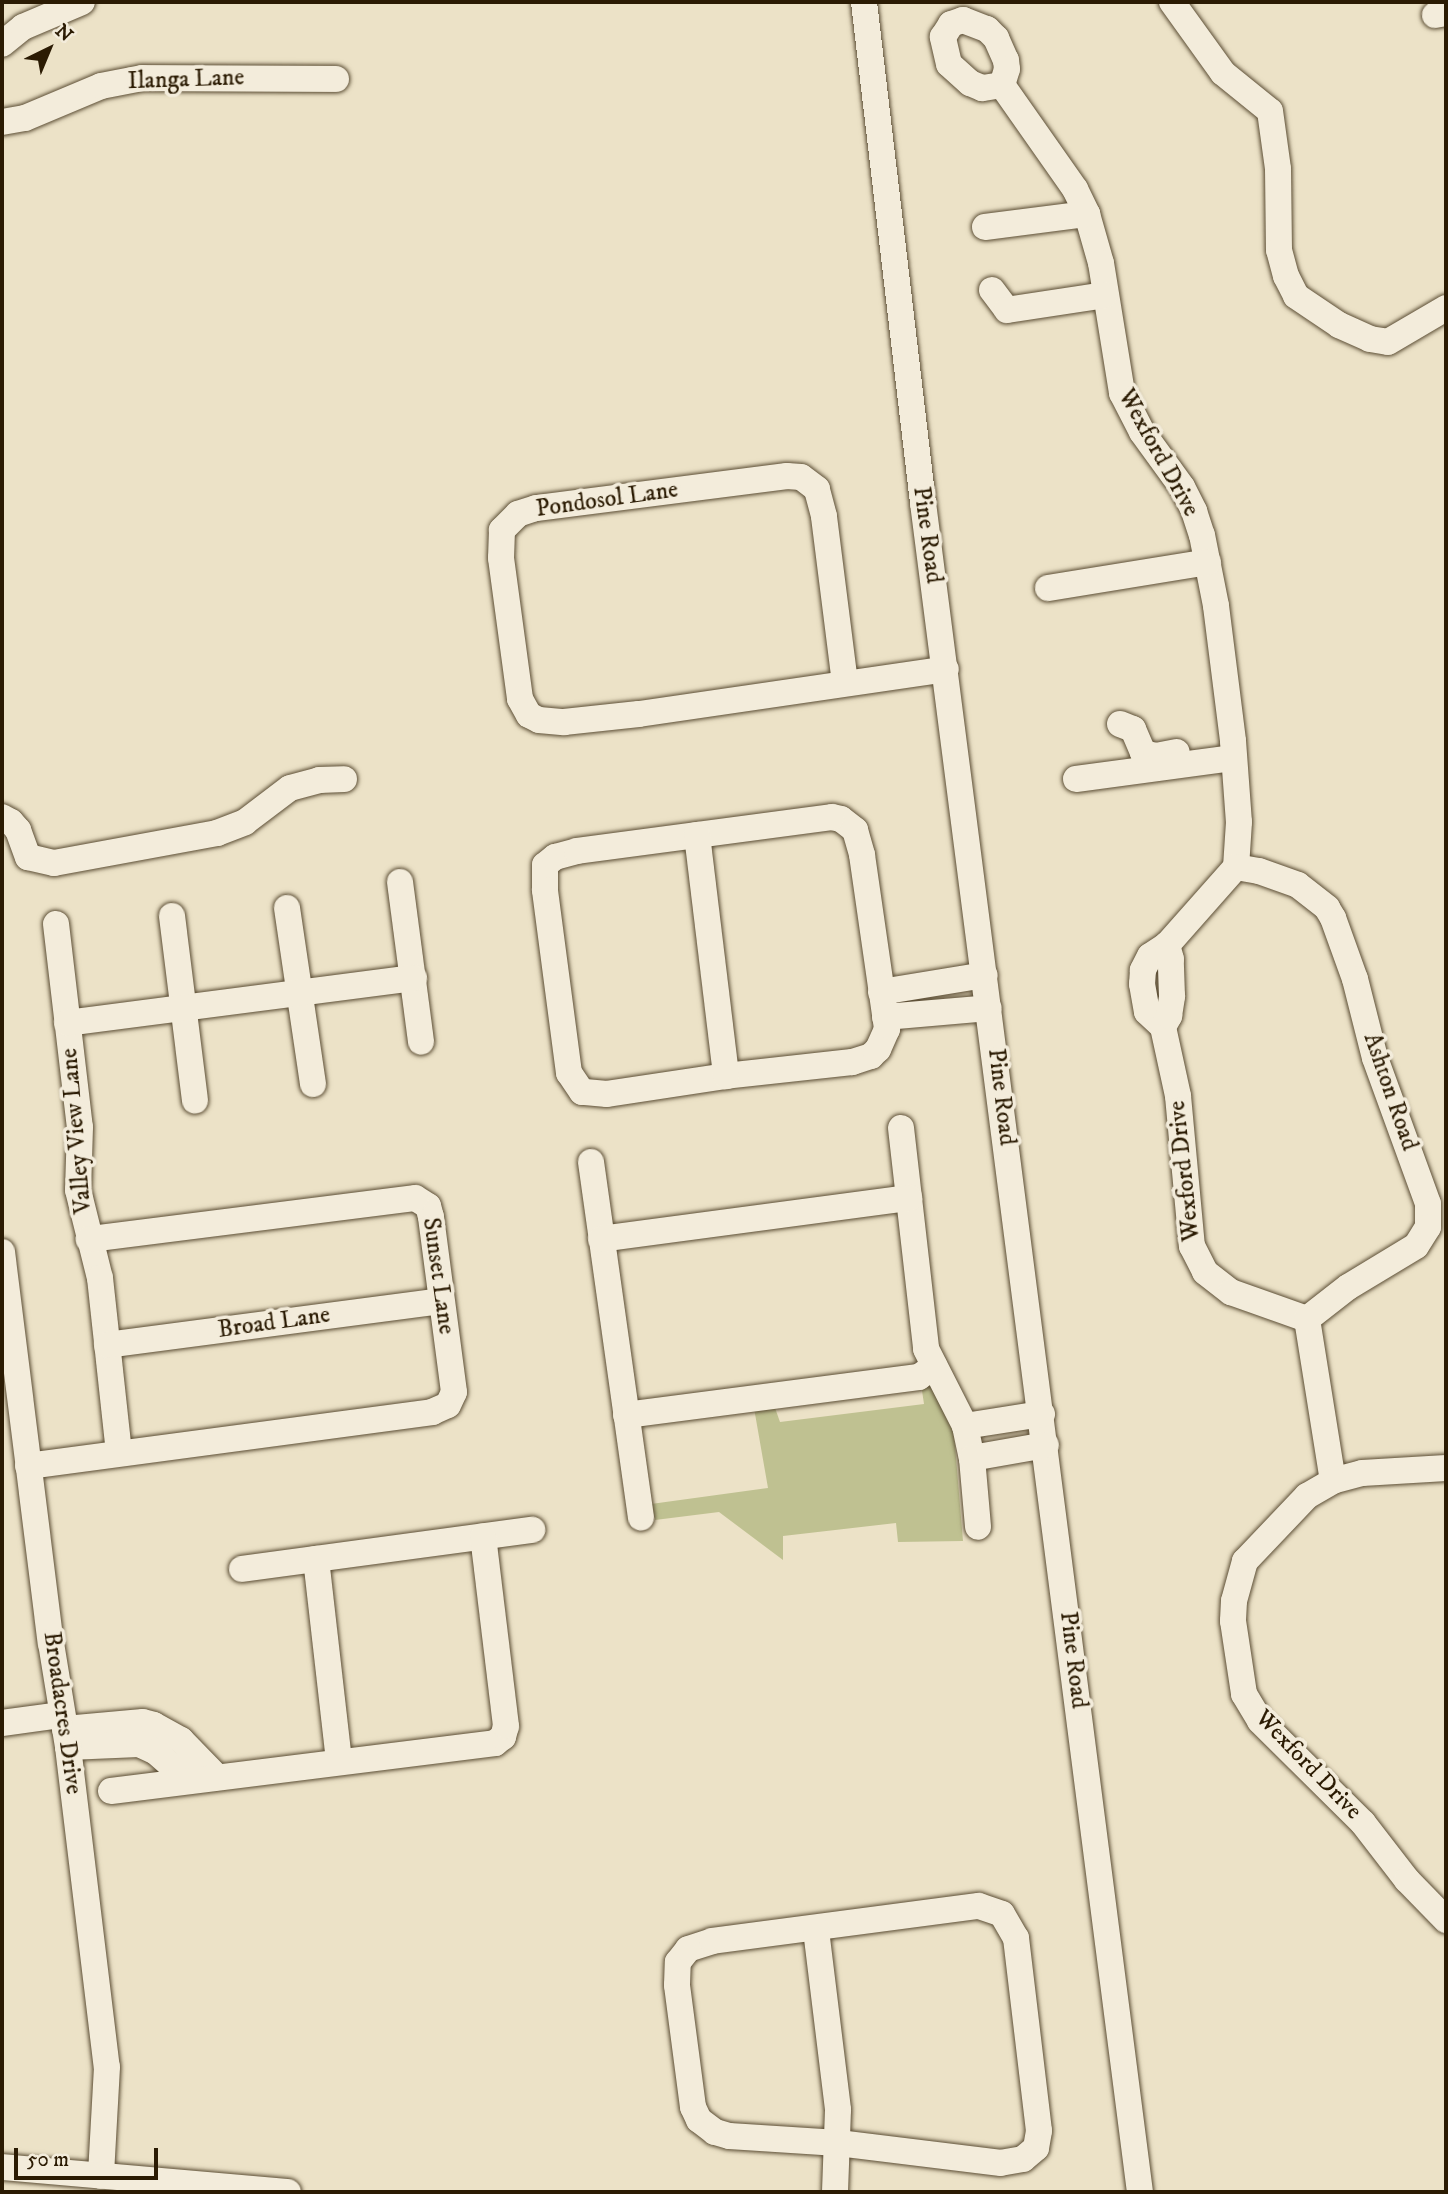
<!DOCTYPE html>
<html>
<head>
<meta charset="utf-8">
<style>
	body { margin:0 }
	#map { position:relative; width:1448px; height:2194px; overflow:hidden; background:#ece2c7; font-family:"IM FELL DW Pica",serif }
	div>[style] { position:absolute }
	.green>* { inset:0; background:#bfc191 }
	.roads { filter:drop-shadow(0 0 2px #5b4d34) drop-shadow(0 0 2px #5b4d34) }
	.minor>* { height:26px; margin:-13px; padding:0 13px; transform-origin:13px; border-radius:13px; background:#f3ecdb }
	span { translate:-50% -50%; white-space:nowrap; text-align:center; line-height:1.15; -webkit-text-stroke:7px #f3ecdb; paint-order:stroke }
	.street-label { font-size:24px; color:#2b1b03 }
	.frame { position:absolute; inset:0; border:4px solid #2b1b03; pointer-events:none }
	.north { position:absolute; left:14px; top:14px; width:70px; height:70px; -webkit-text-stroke:5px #f3ecdb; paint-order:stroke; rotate:43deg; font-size:19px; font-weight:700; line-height:28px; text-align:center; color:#2b1b03 }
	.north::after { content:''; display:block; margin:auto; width:24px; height:32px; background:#2b1b03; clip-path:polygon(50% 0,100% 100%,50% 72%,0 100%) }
	.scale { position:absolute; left:14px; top:2148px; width:144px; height:32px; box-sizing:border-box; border:4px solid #2b1b03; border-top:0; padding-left:9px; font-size:21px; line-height:24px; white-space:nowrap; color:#2b1b03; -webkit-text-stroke:5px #f3ecdb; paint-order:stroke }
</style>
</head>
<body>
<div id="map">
	<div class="green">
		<i style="clip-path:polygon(931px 1383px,953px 1422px,963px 1541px,898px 1542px,896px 1523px,783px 1536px,783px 1560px,719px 1512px,655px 1520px,651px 1504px,768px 1488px,754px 1408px,774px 1405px,780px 1422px,924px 1404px,921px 1384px)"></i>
	</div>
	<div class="roads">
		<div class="minor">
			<i style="left:864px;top:2px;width:504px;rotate:83.28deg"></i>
			<i style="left:923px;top:503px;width:1703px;rotate:82.68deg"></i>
			<i style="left:1172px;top:2px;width:87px;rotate:54.3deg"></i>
			<i style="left:1223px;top:73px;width:60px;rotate:39deg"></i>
			<i style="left:1270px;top:111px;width:59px;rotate:82.1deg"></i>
			<i style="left:1278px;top:169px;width:81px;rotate:89.3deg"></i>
			<i style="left:1279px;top:250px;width:27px;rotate:75deg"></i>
			<i style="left:1286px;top:276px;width:22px;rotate:63deg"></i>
			<i style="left:1296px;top:296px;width:52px;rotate:34deg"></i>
			<i style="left:1339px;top:325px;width:34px;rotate:24deg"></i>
			<i style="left:1370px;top:339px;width:18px;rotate:9deg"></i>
			<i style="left:1388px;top:342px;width:67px;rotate:-30.4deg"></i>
			<i style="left:1435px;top:15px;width:11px;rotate:-10deg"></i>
			<i style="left:963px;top:20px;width:26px;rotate:21deg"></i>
			<i style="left:987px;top:29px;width:13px;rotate:45deg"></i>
			<i style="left:996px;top:38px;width:24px;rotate:66deg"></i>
			<i style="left:1006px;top:60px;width:9px;rotate:84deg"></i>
			<i style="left:1007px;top:69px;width:17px;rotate:107deg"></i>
			<i style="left:1002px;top:85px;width:20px;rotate:171deg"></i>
			<i style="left:982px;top:88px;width:13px;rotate:-157deg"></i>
			<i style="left:970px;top:83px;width:28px;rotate:-138deg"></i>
			<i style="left:949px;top:64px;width:28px;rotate:-103deg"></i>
			<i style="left:943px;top:37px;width:15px;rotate:-58deg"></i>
			<i style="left:951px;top:24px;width:13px;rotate:-18deg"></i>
			<i style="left:2px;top:44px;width:27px;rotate:-39deg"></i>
			<i style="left:23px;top:27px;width:64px;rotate:-23deg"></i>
			<i style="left:1002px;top:85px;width:127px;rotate:54.9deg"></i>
			<i style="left:1075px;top:189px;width:28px;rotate:64deg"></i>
			<i style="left:1087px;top:214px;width:51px;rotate:74.1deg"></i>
			<i style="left:1101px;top:263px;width:132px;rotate:80.8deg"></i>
			<i style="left:1122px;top:393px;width:44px;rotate:62.9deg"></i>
			<i style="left:1142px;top:432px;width:68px;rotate:54deg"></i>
			<i style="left:1182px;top:487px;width:27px;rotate:63deg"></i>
			<i style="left:1194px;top:511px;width:25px;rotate:72deg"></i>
			<i style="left:1202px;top:535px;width:72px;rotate:78.8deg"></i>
			<i style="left:1216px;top:606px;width:136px;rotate:82.8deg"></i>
			<i style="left:1233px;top:741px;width:81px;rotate:85.8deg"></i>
			<i style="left:1239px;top:822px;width:45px;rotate:93.8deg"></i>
			<i style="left:1236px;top:867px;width:104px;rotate:131.5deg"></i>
			<i style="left:1167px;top:945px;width:20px;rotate:147deg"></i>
			<i style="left:1150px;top:956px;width:16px;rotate:117deg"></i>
			<i style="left:1143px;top:970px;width:14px;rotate:94deg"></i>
			<i style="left:1142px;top:984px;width:28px;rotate:80deg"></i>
			<i style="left:1147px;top:1012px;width:22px;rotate:43deg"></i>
			<i style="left:1163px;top:1027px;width:71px;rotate:77.7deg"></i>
			<i style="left:1178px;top:1096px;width:151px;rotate:84.7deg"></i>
			<i style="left:1192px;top:1246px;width:29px;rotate:63deg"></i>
			<i style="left:1205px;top:1272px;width:33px;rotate:38deg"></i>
			<i style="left:1231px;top:1292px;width:81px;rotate:19.6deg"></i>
			<i style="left:2px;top:122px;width:23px;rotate:-10deg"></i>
			<i style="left:25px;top:118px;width:82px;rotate:-22.8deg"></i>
			<i style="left:101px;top:86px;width:42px;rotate:-11deg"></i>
			<i style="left:142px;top:78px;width:194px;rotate:0.3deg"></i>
			<i style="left:985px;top:227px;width:103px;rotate:-7.3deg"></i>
			<i style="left:992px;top:290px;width:25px;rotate:53deg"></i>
			<i style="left:1007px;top:310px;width:99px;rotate:-8.7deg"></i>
			<i style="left:1048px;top:588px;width:162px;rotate:-9.2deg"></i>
			<i style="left:845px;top:683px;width:168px;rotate:-97.2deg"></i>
			<i style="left:824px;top:516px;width:28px;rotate:-105deg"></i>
			<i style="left:817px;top:489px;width:20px;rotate:-143deg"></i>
			<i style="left:801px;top:477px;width:14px;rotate:-176deg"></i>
			<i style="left:787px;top:476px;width:253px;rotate:172.7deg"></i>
			<i style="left:536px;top:508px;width:19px;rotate:162deg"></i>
			<i style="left:518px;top:514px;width:23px;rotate:135deg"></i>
			<i style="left:502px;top:530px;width:28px;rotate:92deg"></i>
			<i style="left:501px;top:558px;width:142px;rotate:82.3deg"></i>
			<i style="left:520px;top:699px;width:18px;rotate:61deg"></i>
			<i style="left:529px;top:715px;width:11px;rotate:27deg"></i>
			<i style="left:539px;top:720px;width:25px;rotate:5deg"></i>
			<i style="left:564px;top:722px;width:75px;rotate:-6.1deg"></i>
			<i style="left:639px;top:714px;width:310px;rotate:-8.3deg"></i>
			<i style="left:1120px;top:724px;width:14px;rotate:21deg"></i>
			<i style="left:1133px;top:729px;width:26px;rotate:67deg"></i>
			<i style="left:1143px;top:753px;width:13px;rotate:13deg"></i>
			<i style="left:1156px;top:756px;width:21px;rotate:-11deg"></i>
			<i style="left:1076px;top:779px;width:159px;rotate:-7.6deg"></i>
			<i style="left:2px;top:817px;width:10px;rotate:29deg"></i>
			<i style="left:11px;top:822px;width:11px;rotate:49deg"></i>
			<i style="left:18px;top:830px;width:29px;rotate:70deg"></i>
			<i style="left:28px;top:857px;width:27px;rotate:13deg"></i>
			<i style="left:54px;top:863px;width:166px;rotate:-10.4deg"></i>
			<i style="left:217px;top:833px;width:30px;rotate:-21deg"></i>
			<i style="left:245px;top:822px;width:56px;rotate:-37.1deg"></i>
			<i style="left:290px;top:788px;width:30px;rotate:-15deg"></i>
			<i style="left:319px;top:780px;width:25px;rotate:-2deg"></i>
			<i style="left:832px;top:817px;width:9px;rotate:13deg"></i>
			<i style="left:841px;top:819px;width:18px;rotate:38deg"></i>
			<i style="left:855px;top:830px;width:26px;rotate:74deg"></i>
			<i style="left:862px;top:855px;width:176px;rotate:81.8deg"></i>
			<i style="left:887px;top:1029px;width:22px;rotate:114deg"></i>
			<i style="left:878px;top:1049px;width:10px;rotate:135deg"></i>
			<i style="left:871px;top:1056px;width:20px;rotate:162deg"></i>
			<i style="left:852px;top:1062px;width:127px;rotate:173.7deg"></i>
			<i style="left:726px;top:1076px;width:120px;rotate:171.4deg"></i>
			<i style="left:607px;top:1094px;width:25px;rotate:-175deg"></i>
			<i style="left:582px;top:1092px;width:23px;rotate:-124deg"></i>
			<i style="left:569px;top:1073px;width:185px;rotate:-97.5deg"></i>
			<i style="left:545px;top:890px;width:25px;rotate:-90deg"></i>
			<i style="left:545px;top:865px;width:13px;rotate:-39deg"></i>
			<i style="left:555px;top:857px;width:23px;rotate:-15deg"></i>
			<i style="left:577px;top:851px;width:257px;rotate:-7.6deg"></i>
			<i style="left:697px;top:835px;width:243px;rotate:83.1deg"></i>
			<i style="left:1236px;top:867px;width:23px;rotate:10deg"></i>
			<i style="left:1259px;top:871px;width:41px;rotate:19.7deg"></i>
			<i style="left:1298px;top:885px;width:37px;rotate:38deg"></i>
			<i style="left:1327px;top:908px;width:12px;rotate:59deg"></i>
			<i style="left:1333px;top:918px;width:65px;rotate:70.2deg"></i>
			<i style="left:1355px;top:979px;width:81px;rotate:75.8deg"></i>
			<i style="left:1375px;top:1058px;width:155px;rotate:70deg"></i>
			<i style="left:1428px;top:1204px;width:23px;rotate:90deg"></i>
			<i style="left:1428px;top:1227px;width:22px;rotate:122deg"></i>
			<i style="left:1416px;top:1246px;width:79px;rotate:148.9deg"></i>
			<i style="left:1348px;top:1287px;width:52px;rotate:142deg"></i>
			<i style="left:400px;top:882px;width:161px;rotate:82.5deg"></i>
			<i style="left:287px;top:908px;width:178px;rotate:81.6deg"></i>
			<i style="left:172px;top:916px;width:186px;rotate:82.9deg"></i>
			<i style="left:56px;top:924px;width:204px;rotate:83.3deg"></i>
			<i style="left:80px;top:1127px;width:63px;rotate:91.8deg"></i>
			<i style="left:78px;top:1190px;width:91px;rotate:76deg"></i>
			<i style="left:100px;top:1278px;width:176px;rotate:83.8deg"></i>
			<i style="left:881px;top:992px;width:105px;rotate:-9.3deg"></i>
			<i style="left:885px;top:1017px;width:104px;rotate:-4.9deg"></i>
			<i style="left:67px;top:1023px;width:350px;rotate:-7.4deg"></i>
			<i style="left:1163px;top:1027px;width:13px;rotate:-61deg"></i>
			<i style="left:1169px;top:1016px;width:20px;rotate:-81deg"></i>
			<i style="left:1172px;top:996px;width:37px;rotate:-92deg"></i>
			<i style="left:1171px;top:959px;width:15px;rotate:-106deg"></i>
			<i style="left:901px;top:1128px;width:222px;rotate:83.5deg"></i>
			<i style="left:926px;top:1349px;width:86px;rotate:63.1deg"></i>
			<i style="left:965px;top:1426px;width:33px;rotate:78deg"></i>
			<i style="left:972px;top:1458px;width:69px;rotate:85deg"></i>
			<i style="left:591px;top:1162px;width:359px;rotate:82deg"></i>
			<i style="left:601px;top:1239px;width:311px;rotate:-7.6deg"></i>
			<i style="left:2px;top:1252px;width:394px;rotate:82.9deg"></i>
			<i style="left:51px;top:1643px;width:105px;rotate:80.7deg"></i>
			<i style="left:68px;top:1747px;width:322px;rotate:83.1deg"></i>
			<i style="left:107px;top:2067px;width:109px;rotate:93.2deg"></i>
			<i style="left:1307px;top:1319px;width:164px;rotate:80.9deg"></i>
			<i style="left:107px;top:1345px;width:337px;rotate:-7.5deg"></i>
			<i style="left:626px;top:1415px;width:295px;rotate:-7.4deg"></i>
			<i style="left:919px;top:1377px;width:19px;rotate:-36deg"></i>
			<i style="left:965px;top:1426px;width:78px;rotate:-8.9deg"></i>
			<i style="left:972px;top:1458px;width:75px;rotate:-10deg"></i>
			<i style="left:28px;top:1466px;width:408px;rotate:-7.6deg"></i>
			<i style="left:432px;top:1412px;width:17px;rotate:-24deg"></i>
			<i style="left:448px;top:1405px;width:14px;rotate:-65deg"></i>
			<i style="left:454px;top:1392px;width:177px;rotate:-97.5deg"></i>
			<i style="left:431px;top:1217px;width:11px;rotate:-105deg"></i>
			<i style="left:428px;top:1206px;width:15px;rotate:-148deg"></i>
			<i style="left:415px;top:1198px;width:329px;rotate:172.8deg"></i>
			<i style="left:1446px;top:1468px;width:84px;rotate:176.6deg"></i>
			<i style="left:1362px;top:1473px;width:30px;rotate:165deg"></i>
			<i style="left:1333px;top:1481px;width:30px;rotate:150deg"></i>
			<i style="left:1307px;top:1496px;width:90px;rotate:133.6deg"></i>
			<i style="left:1245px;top:1561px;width:41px;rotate:105.4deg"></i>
			<i style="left:1234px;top:1601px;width:20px;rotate:93deg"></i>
			<i style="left:1233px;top:1621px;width:74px;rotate:81.4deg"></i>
			<i style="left:1244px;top:1694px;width:31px;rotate:59deg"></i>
			<i style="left:1260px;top:1721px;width:145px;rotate:44.7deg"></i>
			<i style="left:1363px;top:1823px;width:72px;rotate:52.3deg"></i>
			<i style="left:1407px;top:1880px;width:56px;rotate:45.7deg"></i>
			<i style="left:316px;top:1559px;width:203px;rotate:83.5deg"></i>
			<i style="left:242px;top:1569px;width:293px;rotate:-7.7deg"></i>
			<i style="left:2px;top:1723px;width:60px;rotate:-7.7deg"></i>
			<i style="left:65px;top:1729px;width:78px;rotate:-5.1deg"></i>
			<i style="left:143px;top:1722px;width:11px;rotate:15deg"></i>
			<i style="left:154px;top:1725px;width:31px;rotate:29deg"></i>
			<i style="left:181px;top:1740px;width:52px;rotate:45.8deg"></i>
			<i style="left:68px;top:1747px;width:71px;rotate:-2.4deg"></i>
			<i style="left:139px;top:1744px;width:19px;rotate:25deg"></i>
			<i style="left:156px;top:1752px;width:44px;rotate:41.3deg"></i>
			<i style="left:111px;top:1791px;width:387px;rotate:-7.1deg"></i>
			<i style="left:495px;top:1743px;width:10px;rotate:-37deg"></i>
			<i style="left:503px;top:1737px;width:11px;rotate:-75deg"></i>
			<i style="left:506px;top:1726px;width:191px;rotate:-96.9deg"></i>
			<i style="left:979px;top:1906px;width:24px;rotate:19deg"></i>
			<i style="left:1002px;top:1914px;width:28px;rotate:60deg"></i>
			<i style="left:1016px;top:1938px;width:194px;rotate:83.2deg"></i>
			<i style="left:1039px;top:2131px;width:17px;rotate:100deg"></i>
			<i style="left:1036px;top:2148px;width:17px;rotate:140deg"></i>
			<i style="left:1023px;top:2159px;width:22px;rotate:170deg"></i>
			<i style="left:1001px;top:2163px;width:164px;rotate:-173deg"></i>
			<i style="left:838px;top:2143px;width:109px;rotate:-176.3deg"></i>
			<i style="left:729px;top:2136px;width:15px;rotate:-164deg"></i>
			<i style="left:715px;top:2132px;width:20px;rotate:-143deg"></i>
			<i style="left:699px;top:2120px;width:14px;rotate:-115deg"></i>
			<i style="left:693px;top:2107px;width:123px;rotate:-97.5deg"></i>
			<i style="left:677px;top:1985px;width:23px;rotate:-88deg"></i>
			<i style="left:678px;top:1962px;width:16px;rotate:-52deg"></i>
			<i style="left:688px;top:1949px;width:25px;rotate:-18deg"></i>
			<i style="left:712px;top:1941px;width:269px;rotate:-7.5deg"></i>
			<i style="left:816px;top:1930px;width:181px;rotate:83deg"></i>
			<i style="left:838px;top:2110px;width:82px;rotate:92.1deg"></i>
			<i style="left:2px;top:2167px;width:287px;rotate:5deg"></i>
		</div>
	</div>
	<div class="street-label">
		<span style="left:186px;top:80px;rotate:-2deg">Ilanga Lane</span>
		<span style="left:1158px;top:453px;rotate:61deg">Wexford Drive</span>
		<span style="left:607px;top:500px;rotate:-8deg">Pondosol Lane</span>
		<span style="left:927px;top:535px;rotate:82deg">Pine Road</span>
		<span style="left:1390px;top:1092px;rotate:71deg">Ashton Road</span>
		<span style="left:1001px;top:1097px;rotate:83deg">Pine Road</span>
		<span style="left:77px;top:1131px;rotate:-95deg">Valley View Lane</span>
		<span style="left:1185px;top:1171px;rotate:-96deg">Wexford Drive</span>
		<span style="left:438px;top:1276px;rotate:82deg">Sunset Lane</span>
		<span style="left:274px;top:1323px;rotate:-8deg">Broad Lane</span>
		<span style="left:1073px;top:1660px;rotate:83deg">Pine Road</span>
		<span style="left:62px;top:1713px;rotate:82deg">Broadacres Drive</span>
		<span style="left:1308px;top:1765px;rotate:46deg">Wexford Drive</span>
	</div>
	<div class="frame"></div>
	<div class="north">N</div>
	<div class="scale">50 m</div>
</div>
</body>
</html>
